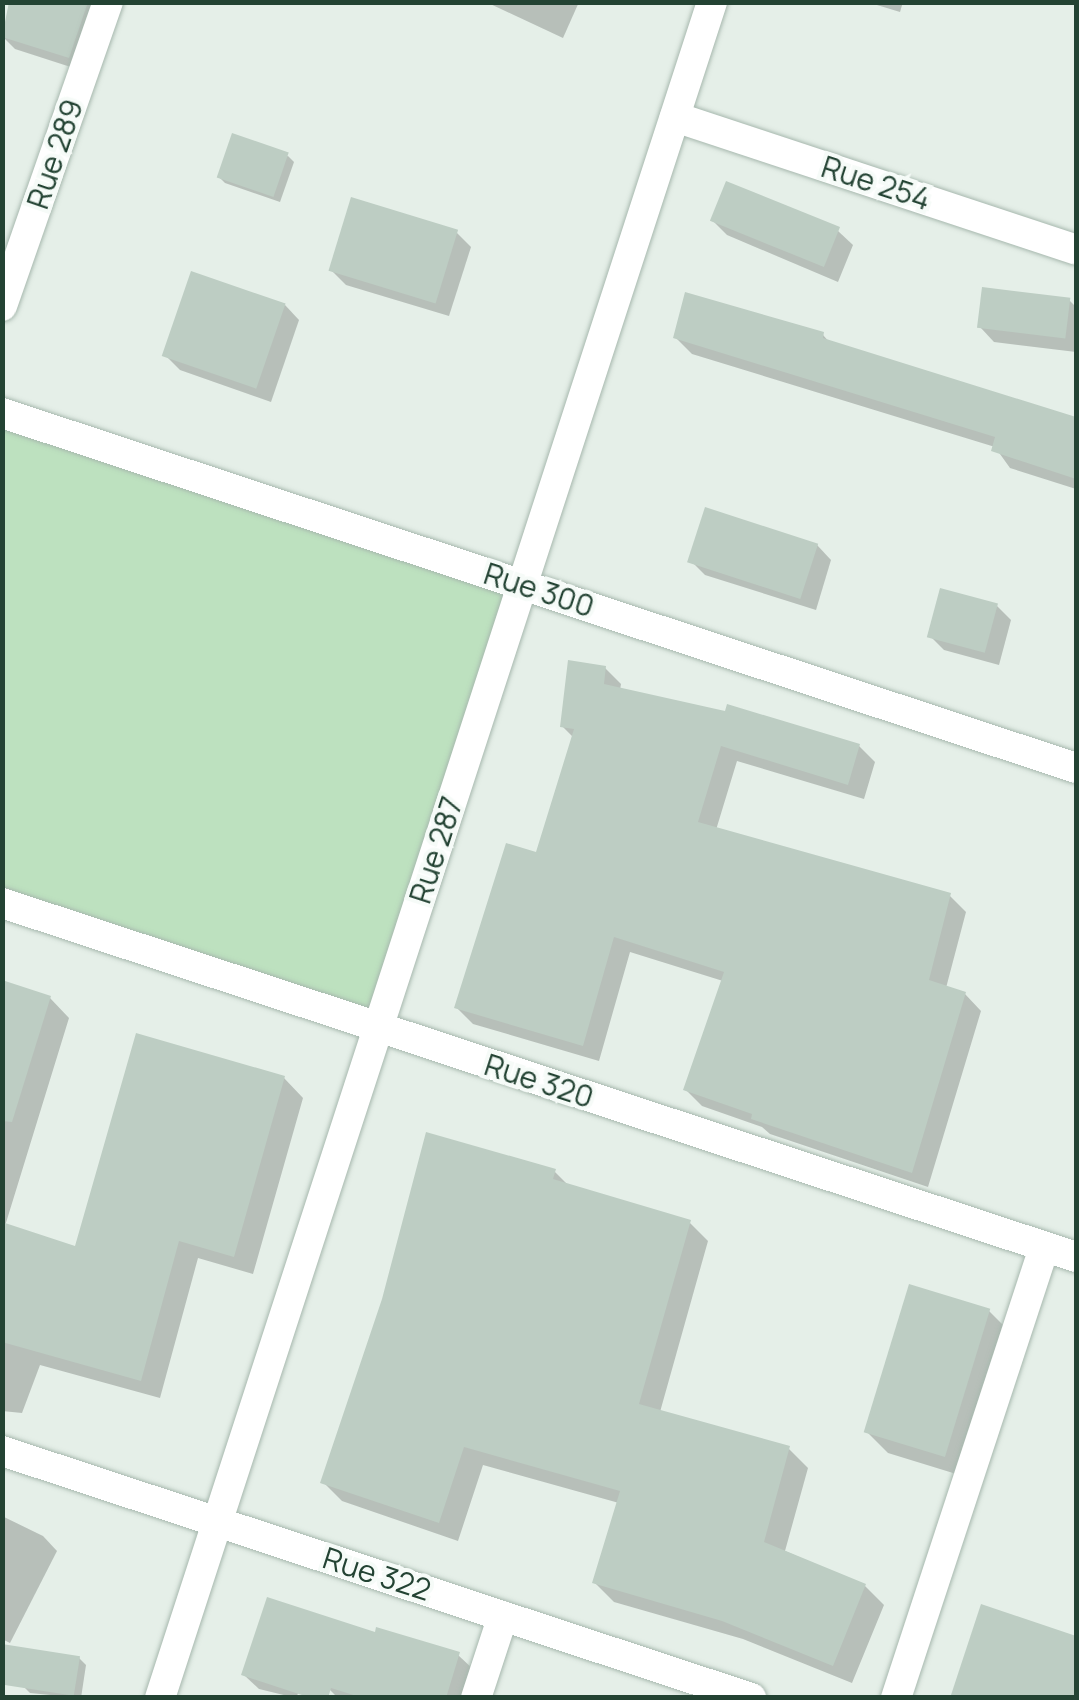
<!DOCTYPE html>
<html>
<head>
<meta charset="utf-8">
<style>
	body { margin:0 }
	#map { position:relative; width:1079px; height:1700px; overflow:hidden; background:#e5efe8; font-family:Manrope,sans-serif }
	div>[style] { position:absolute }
	.green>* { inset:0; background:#bde1bf }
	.shadow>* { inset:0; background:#0003 }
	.building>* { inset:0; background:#bdcdc3; transform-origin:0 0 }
	.roads { filter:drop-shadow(0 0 2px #a7b8ae) drop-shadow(0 0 2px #a7b8ae) }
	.minor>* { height:30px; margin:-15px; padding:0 15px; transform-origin:15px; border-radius:15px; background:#fff }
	span { translate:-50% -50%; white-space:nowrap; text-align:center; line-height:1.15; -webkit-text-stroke:8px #f6fbf8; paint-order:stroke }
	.street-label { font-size:30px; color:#234333 }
	.frame { position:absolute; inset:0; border:5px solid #234333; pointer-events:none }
</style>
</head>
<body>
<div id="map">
	<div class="green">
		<i style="clip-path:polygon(3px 413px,522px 585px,378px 1028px,3px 903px)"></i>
	</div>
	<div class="shadow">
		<i style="clip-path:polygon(12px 2px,111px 2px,83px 71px,15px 49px,2px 36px)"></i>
		<i style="clip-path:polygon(486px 2px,579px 2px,563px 38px)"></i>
		<i style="clip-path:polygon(867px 2px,903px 2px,900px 12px)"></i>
		<i style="clip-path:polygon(288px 156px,294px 162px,280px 202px,225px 183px,218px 176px)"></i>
		<i style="clip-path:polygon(713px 221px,838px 231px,853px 245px,838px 282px,727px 235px)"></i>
		<i style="clip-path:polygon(456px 232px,471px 247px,449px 316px,346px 285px,332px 271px)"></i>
		<i style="clip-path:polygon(1069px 300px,1076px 307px,1076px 352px,994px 342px,980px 327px)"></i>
		<i style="clip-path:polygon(285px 305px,299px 320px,271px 402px,180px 370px,165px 355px)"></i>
		<i style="clip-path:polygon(823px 335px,831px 344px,1076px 420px,1076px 489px,1010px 468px,995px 447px,692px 354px,675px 337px)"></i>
		<i style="clip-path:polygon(817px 545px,831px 560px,816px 610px,705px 575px,691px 561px)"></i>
		<i style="clip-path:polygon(996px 605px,1011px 620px,999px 665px,944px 650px,930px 636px)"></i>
		<i style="clip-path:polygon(605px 668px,621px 684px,620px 690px,859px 746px,875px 762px,864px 799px,737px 761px,716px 830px,950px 896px,966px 912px,946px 988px,965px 994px,981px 1011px,928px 1187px,770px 1134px,762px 1127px,702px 1106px,686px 1090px,723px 981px,630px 952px,599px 1061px,473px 1024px,457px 1008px,538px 856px,574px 738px,562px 726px)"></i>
		<i style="clip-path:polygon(2px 983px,50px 998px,69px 1018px,5px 1226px,77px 1249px,284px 1078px,303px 1098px,253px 1274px,198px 1258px,160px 1398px,40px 1365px,22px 1413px,2px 1411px)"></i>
		<i style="clip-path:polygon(554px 1171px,570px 1187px,689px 1222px,708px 1241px,660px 1412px,789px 1449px,808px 1468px,785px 1551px,865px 1586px,884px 1605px,852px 1683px,743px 1639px,614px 1602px,595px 1583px,619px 1503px,483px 1465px,458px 1541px,342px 1501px,323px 1482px)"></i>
		<i style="clip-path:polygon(989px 1311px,1010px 1332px,966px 1477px,888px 1453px,868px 1433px)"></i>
		<i style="clip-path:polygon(2px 1516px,43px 1536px,57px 1551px,10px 1643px,2px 1639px)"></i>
		<i style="clip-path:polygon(326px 1629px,296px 1698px,259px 1689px,244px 1675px)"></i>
		<i style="clip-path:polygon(376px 1635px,458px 1655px,473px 1669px,464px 1698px,338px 1698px,325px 1685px)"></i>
		<i style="clip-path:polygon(79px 1658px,86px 1665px,81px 1698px,30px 1693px,23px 1686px)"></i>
	</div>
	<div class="building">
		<i style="clip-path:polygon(9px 2px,88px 2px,69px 58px,2px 37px)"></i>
		<i style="left:232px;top:133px;width:60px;height:47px;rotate:19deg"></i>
		<i style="left:726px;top:181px;width:123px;height:43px;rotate:22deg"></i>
		<i style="left:351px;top:197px;width:112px;height:77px;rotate:17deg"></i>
		<i style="left:191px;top:271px;width:100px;height:90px;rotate:19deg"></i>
		<i style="left:982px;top:287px;width:89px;height:41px;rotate:7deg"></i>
		<i style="clip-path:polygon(685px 292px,824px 332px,823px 338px,1076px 417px,1076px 479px,991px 451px,995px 437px,673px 338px)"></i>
		<i style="left:705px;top:507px;width:119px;height:58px;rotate:18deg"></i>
		<i style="left:940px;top:588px;width:60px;height:51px;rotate:15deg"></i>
		<i style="clip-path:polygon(568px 660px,606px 666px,604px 684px,725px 711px,727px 704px,860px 744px,848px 785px,721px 746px,698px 822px,951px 893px,929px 980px,966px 992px,912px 1173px,751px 1119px,752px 1114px,683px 1090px,724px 972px,614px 937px,583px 1046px,454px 1008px,506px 843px,536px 852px,574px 729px,560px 727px)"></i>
		<i style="clip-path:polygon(2px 980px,51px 996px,12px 1122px,2px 1121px)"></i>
		<i style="clip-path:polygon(136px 1033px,285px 1076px,234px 1257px,179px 1241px,141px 1381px,2px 1342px,2px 1222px,75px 1246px)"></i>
		<i style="clip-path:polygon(426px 1132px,556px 1169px,553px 1179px,691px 1220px,639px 1404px,790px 1446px,764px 1542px,866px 1584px,833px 1666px,722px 1621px,592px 1583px,620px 1491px,464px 1447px,439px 1523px,320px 1483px,382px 1299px)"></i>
		<i style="left:909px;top:1284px;width:85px;height:155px;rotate:17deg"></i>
		<i style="clip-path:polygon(267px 1597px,375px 1632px,376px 1627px,460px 1652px,446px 1698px,363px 1698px,331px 1688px,328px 1698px,311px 1698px,241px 1675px)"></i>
		<i style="clip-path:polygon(981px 1604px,1076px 1636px,1076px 1698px,950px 1698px)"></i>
		<i style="left:2px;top:1644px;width:79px;height:40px;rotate:9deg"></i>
	</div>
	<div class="roads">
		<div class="minor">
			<i style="left:675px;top:117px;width:422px;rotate:18.3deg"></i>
			<i style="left:2px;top:306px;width:322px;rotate:-70.8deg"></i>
			<i style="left:2px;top:413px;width:1131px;rotate:18.29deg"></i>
			<i style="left:2px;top:903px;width:1131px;rotate:18.24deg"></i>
			<i style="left:2px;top:1451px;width:789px;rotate:18.25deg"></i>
			<i style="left:160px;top:1698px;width:1784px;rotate:-71.97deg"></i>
			<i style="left:476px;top:1698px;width:86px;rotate:-71.8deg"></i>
			<i style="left:896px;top:1698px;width:475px;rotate:-71.8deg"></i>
		</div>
	</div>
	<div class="street-label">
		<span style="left:55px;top:154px;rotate:-71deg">Rue 289</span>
		<span style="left:876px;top:183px;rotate:18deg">Rue 254</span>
		<span style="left:539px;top:590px;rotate:18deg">Rue 300</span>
		<span style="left:436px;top:850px;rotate:-72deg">Rue 287</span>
		<span style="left:539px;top:1081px;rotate:18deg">Rue 320</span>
		<span style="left:377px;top:1574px;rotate:18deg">Rue 322</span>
	</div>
	<div class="frame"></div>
</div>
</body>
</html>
